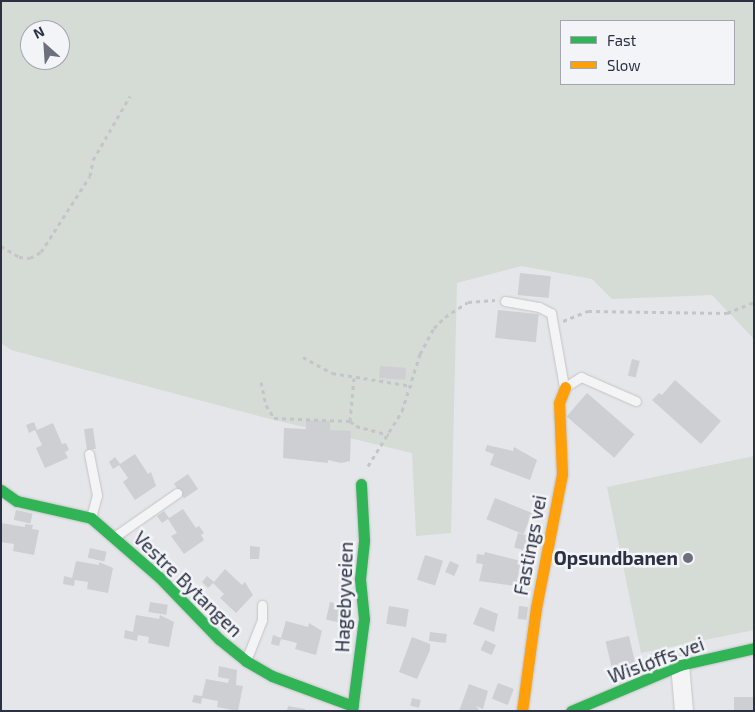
<!DOCTYPE html>
<html>
<head>
<meta charset="utf-8">
<style>
	body { margin:0 }
	#map { position:relative; width:755px; height:712px; overflow:hidden; background:#e5e6e9; font-family:"Exo 2",sans-serif }
	div>[style] { position:absolute }
	.green>* { inset:0; background:#d4dcd5 }
	.building>* { inset:0; background:#cecfd3; transform-origin:0 0 }
	.path>* { height:3px; margin-top:-1.5px; transform-origin:0; background:repeating-linear-gradient(90deg,#c4c4c9 0 4px,transparent 0 8px) }
	.roads { filter:drop-shadow(0 0 1px #c3c4c7) drop-shadow(0 0 1px #c3c4c7) }
	.lane>* { height:9px; margin:-4.5px; padding:0 4.5px; transform-origin:4.5px; border-radius:4.5px; background:#f4f4f6 }
	.street>* { height:18px; margin:-9px; padding:0 9px; transform-origin:9px; border-radius:9px; background:#f4f4f6 }
	.fast>* { height:11px; margin:-5.5px; padding:0 5.5px; transform-origin:5.5px; border-radius:5.5px; background:#30b455 }
	.slow>* { height:11px; margin:-5.5px; padding:0 5.5px; transform-origin:5.5px; border-radius:5.5px; background:#ff9f0a }
	.dots>* { width:14px; height:14px; translate:-50% -50%; box-sizing:border-box; border:2px solid #f3f4f8; border-radius:50% }
	span { translate:-50% -50%; white-space:nowrap; text-align:center; line-height:1.15; -webkit-text-stroke:5px #f3f4f8; paint-order:stroke }
	.street-label { font-size:19px; color:#2b3042 }
	.poi-label { font-size:19px; color:#2b3042; font-weight:700 }
	.right { translate:-100% -50%; text-align:right }
	.frame { position:absolute; inset:0; border:2px solid #2b3042; pointer-events:none }
	.legend { position:absolute; left:560px; top:20px; width:175px; height:65px; box-sizing:border-box; background:#f3f4f8; border:1px solid #a3a6af; margin:0; padding:6px 9px; list-style:none; font-size:15px; color:#2b3042 }
	.legend li { display:flex; align-items:center; gap:10px; height:25px }
	.legend b { width:25px; border:1px solid #a3a6af }
	.north { position:absolute; left:20px; top:20px; width:50px; height:50px; box-sizing:border-box; background:#f3f4f8; border:1px solid #a3a6af; border-radius:50%; rotate:334deg; font-size:14px; font-weight:700; line-height:20px; text-align:center; color:#2b3042 }
	.north::after { content:''; display:block; margin:auto; width:18px; height:22px; background:#6c707c; clip-path:polygon(50% 0,100% 100%,50% 72%,0 100%) }
</style>
</head>
<body>
<div id="map">
	<div class="green">
		<i style="clip-path:polygon(evenodd,1px 1px,754px 1px,754px 339px,712px 295px,612px 299px,592px 279px,521px 266px,457px 283px,451px 533px,416px 536px,412px 453px,266px 418px,11px 350px,1px 343px,1px 1px,561px 21px,734px 21px,734px 84px,561px 84px,561px 21px,1px 1px,30px 30px,60px 30px,60px 60px,30px 60px,30px 30px)"></i>
		<i style="clip-path:polygon(754px 456px,754px 630px,641px 653px,607px 487px)"></i>
	</div>
	<div class="building">
		<i style="left:520px;top:273px;width:31px;height:22px;rotate:6deg"></i>
		<i style="left:498px;top:310px;width:41px;height:28px;rotate:6deg"></i>
		<i style="left:632px;top:359px;width:8px;height:17px;rotate:14deg"></i>
		<i style="left:380px;top:366px;width:26px;height:12px;rotate:4deg"></i>
		<i style="clip-path:polygon(675px 380px,721px 421px,701px 444px,652px 400px,659px 393px,662px 395px)"></i>
		<i style="left:587px;top:393px;width:63px;height:31px;rotate:41deg"></i>
		<i style="clip-path:polygon(306px 420px,330px 421px,330px 430px,351px 431px,350px 461px,341px 463px,328px 460px,328px 463px,283px 458px,284px 428px,306px 429px)"></i>
		<i style="clip-path:polygon(34px 422px,37px 430px,53px 423px,62px 444px,66px 443px,69px 450px,65px 452px,68px 458px,45px 468px,36px 448px,42px 445px,35px 430px,29px 433px,26px 425px)"></i>
		<i style="left:93px;top:428px;width:21px;height:9px;rotate:82deg"></i>
		<i style="clip-path:polygon(487px 445px,513px 451px,514px 447px,537px 460px,530px 480px,490px 465px,494px 454px,485px 451px)"></i>
		<i style="clip-path:polygon(135px 454px,148px 474px,151px 472px,156px 486px,135px 500px,123px 482px,128px 478px,119px 465px,113px 469px,109px 462px,115px 457px,120px 464px)"></i>
		<i style="left:188px;top:474px;width:18px;height:17px;rotate:56deg"></i>
		<i style="left:495px;top:498px;width:40px;height:23px;rotate:22deg"></i>
		<i style="clip-path:polygon(183px 509px,196px 528px,199px 526px,204px 533px,201px 535px,204px 540px,184px 554px,171px 536px,177px 533px,168px 519px,162px 523px,157px 516px,164px 511px,169px 518px)"></i>
		<i style="left:16px;top:510px;width:17px;height:10px;rotate:13deg"></i>
		<i style="clip-path:polygon(1px 523px,25px 527px,25px 524px,33px 525px,32px 529px,39px 530px,34px 555px,13px 551px,14px 544px,1px 542px)"></i>
		<i style="left:518px;top:533px;width:20px;height:15px;rotate:15deg"></i>
		<i style="clip-path:polygon(250px 546px,260px 547px,259px 559px,250px 559px)"></i>
		<i style="left:90px;top:548px;width:17px;height:10px;rotate:13deg"></i>
		<i style="clip-path:polygon(485px 552px,521px 561px,516px 586px,479px 581px,483px 564px,476px 563px,477px 554px,484px 555px)"></i>
		<i style="left:425px;top:555px;width:19px;height:26px;rotate:18deg"></i>
		<i style="clip-path:polygon(76px 561px,99px 565px,99px 562px,113px 568px,108px 593px,87px 589px,88px 582px,75px 580px,74px 586px,63px 584px,64px 576px,72px 578px)"></i>
		<i style="left:450px;top:561px;width:10px;height:12px;rotate:24deg"></i>
		<i style="clip-path:polygon(225px 569px,242px 585px,245px 582px,253px 595px,236px 613px,220px 598px,224px 594px,213px 583px,208px 588px,202px 582px,207px 576px,214px 582px)"></i>
		<i style="left:150px;top:602px;width:18px;height:10px;rotate:9deg"></i>
		<i style="left:330px;top:602px;width:17px;height:18px;rotate:13deg"></i>
		<i style="left:389px;top:606px;width:20px;height:18px;rotate:9deg"></i>
		<i style="left:519px;top:606px;width:9px;height:13px;rotate:6deg"></i>
		<i style="clip-path:polygon(480px 607px,498px 614px,494px 632px,473px 624px)"></i>
		<i style="clip-path:polygon(136px 615px,159px 619px,160px 615px,174px 622px,169px 647px,148px 643px,149px 637px,138px 635px,137px 641px,124px 638px,125px 630px,133px 632px)"></i>
		<i style="clip-path:polygon(286px 621px,308px 627px,309px 623px,322px 631px,316px 655px,295px 649px,297px 643px,281px 639px,279px 646px,271px 644px,273px 635px,281px 638px)"></i>
		<i style="left:430px;top:632px;width:17px;height:9px;rotate:7deg"></i>
		<i style="left:629px;top:636px;width:35px;height:24px;rotate:77deg"></i>
		<i style="clip-path:polygon(412px 637px,430px 644px,430px 650px,417px 679px,399px 672px)"></i>
		<i style="left:485px;top:640px;width:12px;height:11px;rotate:24deg"></i>
		<i style="clip-path:polygon(219px 666px,237px 670px,236px 685px,243px 686px,238px 711px,217px 707px,218px 701px,202px 698px,201px 704px,192px 702px,194px 695px,202px 696px,206px 679px,228px 683px,229px 679px,218px 677px)"></i>
		<i style="left:498px;top:683px;width:17px;height:17px;rotate:21deg"></i>
		<i style="clip-path:polygon(469px 684px,488px 691px,483px 709px,476px 706px,480px 711px,459px 711px)"></i>
		<i style="left:754px;top:697px;width:14px;height:20px;rotate:90deg"></i>
		<i style="left:412px;top:698px;width:9px;height:8px;rotate:13deg"></i>
		<i style="clip-path:polygon(288px 706px,305px 709px,305px 711px,287px 711px)"></i>
	</div>
	<div class="path">
		<i style="left:1px;top:246px;width:21px;rotate:31deg"></i>
		<i style="left:19px;top:257px;width:11px;rotate:5deg"></i>
		<i style="left:30px;top:258px;width:13px;rotate:-29deg"></i>
		<i style="left:41px;top:252px;width:90px;rotate:-57.2deg"></i>
		<i style="left:90px;top:176px;width:16px;rotate:-79deg"></i>
		<i style="left:93px;top:160px;width:74px;rotate:-60deg"></i>
		<i style="left:563px;top:321px;width:27px;rotate:-22deg"></i>
		<i style="left:588px;top:311px;width:139px;rotate:0.8deg"></i>
		<i style="left:727px;top:313px;width:29px;rotate:-22deg"></i>
		<i style="left:303px;top:357px;width:33px;rotate:29deg"></i>
		<i style="left:332px;top:373px;width:81px;rotate:9.2deg"></i>
		<i style="left:261px;top:382px;width:24px;rotate:78deg"></i>
		<i style="left:266px;top:405px;width:15px;rotate:58deg"></i>
		<i style="left:274px;top:418px;width:76px;rotate:2.3deg"></i>
		<i style="left:350px;top:421px;width:8px;rotate:40deg"></i>
		<i style="left:356px;top:426px;width:34px;rotate:15deg"></i>
		<i style="left:350px;top:421px;width:43px;rotate:-84.7deg"></i>
		<i style="left:368px;top:466px;width:65px;rotate:-58.3deg"></i>
		<i style="left:402px;top:411px;width:60px;rotate:-72.5deg"></i>
		<i style="left:420px;top:354px;width:30px;rotate:-62deg"></i>
		<i style="left:434px;top:328px;width:16px;rotate:-45deg"></i>
		<i style="left:445px;top:317px;width:27px;rotate:-33deg"></i>
		<i style="left:468px;top:302px;width:27px;rotate:-4deg"></i>
	</div>
	<div class="roads">
		<div class="lane">
			<i style="left:505px;top:301px;width:35px;rotate:10deg"></i>
			<i style="left:539px;top:307px;width:13px;rotate:27deg"></i>
			<i style="left:551px;top:313px;width:75px;rotate:80deg"></i>
			<i style="left:565px;top:387px;width:19px;rotate:-32deg"></i>
			<i style="left:581px;top:377px;width:60px;rotate:23.6deg"></i>
			<i style="left:89px;top:454px;width:42px;rotate:79deg"></i>
			<i style="left:97px;top:495px;width:24px;rotate:105deg"></i>
			<i style="left:114px;top:537px;width:77px;rotate:-34.9deg"></i>
			<i style="left:247px;top:658px;width:41px;rotate:-68.5deg"></i>
			<i style="left:262px;top:620px;width:15px;rotate:-90deg"></i>
		</div>
		<div class="street">
			<i style="left:680px;top:665px;width:46px;rotate:85deg"></i>
		</div>
		<div class="fast">
			<i style="left:1px;top:490px;width:19px;rotate:35deg"></i>
			<i style="left:17px;top:501px;width:76px;rotate:12.9deg"></i>
			<i style="left:91px;top:518px;width:91px;rotate:41deg"></i>
			<i style="left:160px;top:578px;width:85px;rotate:46deg"></i>
			<i style="left:219px;top:639px;width:35px;rotate:39deg"></i>
			<i style="left:246px;top:661px;width:30px;rotate:30deg"></i>
			<i style="left:272px;top:676px;width:86px;rotate:20.3deg"></i>
			<i style="left:352px;top:711px;width:93px;rotate:-82.6deg"></i>
			<i style="left:364px;top:619px;width:40px;rotate:-95.7deg"></i>
			<i style="left:360px;top:579px;width:39px;rotate:-84deg"></i>
			<i style="left:364px;top:540px;width:56px;rotate:-93.1deg"></i>
			<i style="left:571px;top:711px;width:118px;rotate:-22.9deg"></i>
			<i style="left:680px;top:665px;width:76px;rotate:-12.9deg"></i>
		</div>
		<div class="slow">
			<i style="left:522px;top:711px;width:104px;rotate:-82.3deg"></i>
			<i style="left:536px;top:608px;width:136px;rotate:-79deg"></i>
			<i style="left:562px;top:474px;width:71px;rotate:-92.4deg"></i>
			<i style="left:559px;top:403px;width:17px;rotate:-69deg"></i>
		</div>
	</div>
	<div class="dots">
		<i style="left:688px;top:558px;background:#6c707c"></i>
	</div>
	<div class="street-label">
		<span style="left:530px;top:545px;rotate:-79deg">Fastings vei</span>
		<span style="left:188px;top:584px;rotate:44deg">Vestre Bytangen</span>
		<span style="left:344px;top:597px;rotate:-88deg">Hagebyveien</span>
		<span style="left:656px;top:660px;rotate:-20deg">Wisløffs vei</span>
	</div>
	<div class="poi-label">
		<span class="right" style="left:678px;top:558px">Opsundbanen</span>
	</div>
	<div class="frame"></div>
	<ul class="legend">
	<li><b style="height:6px;background:#30b455"></b>Fast</li>
	<li><b style="height:6px;background:#ff9f0a"></b>Slow</li>
	</ul>
	<div class="north">N</div>
</div>
</body>
</html>
